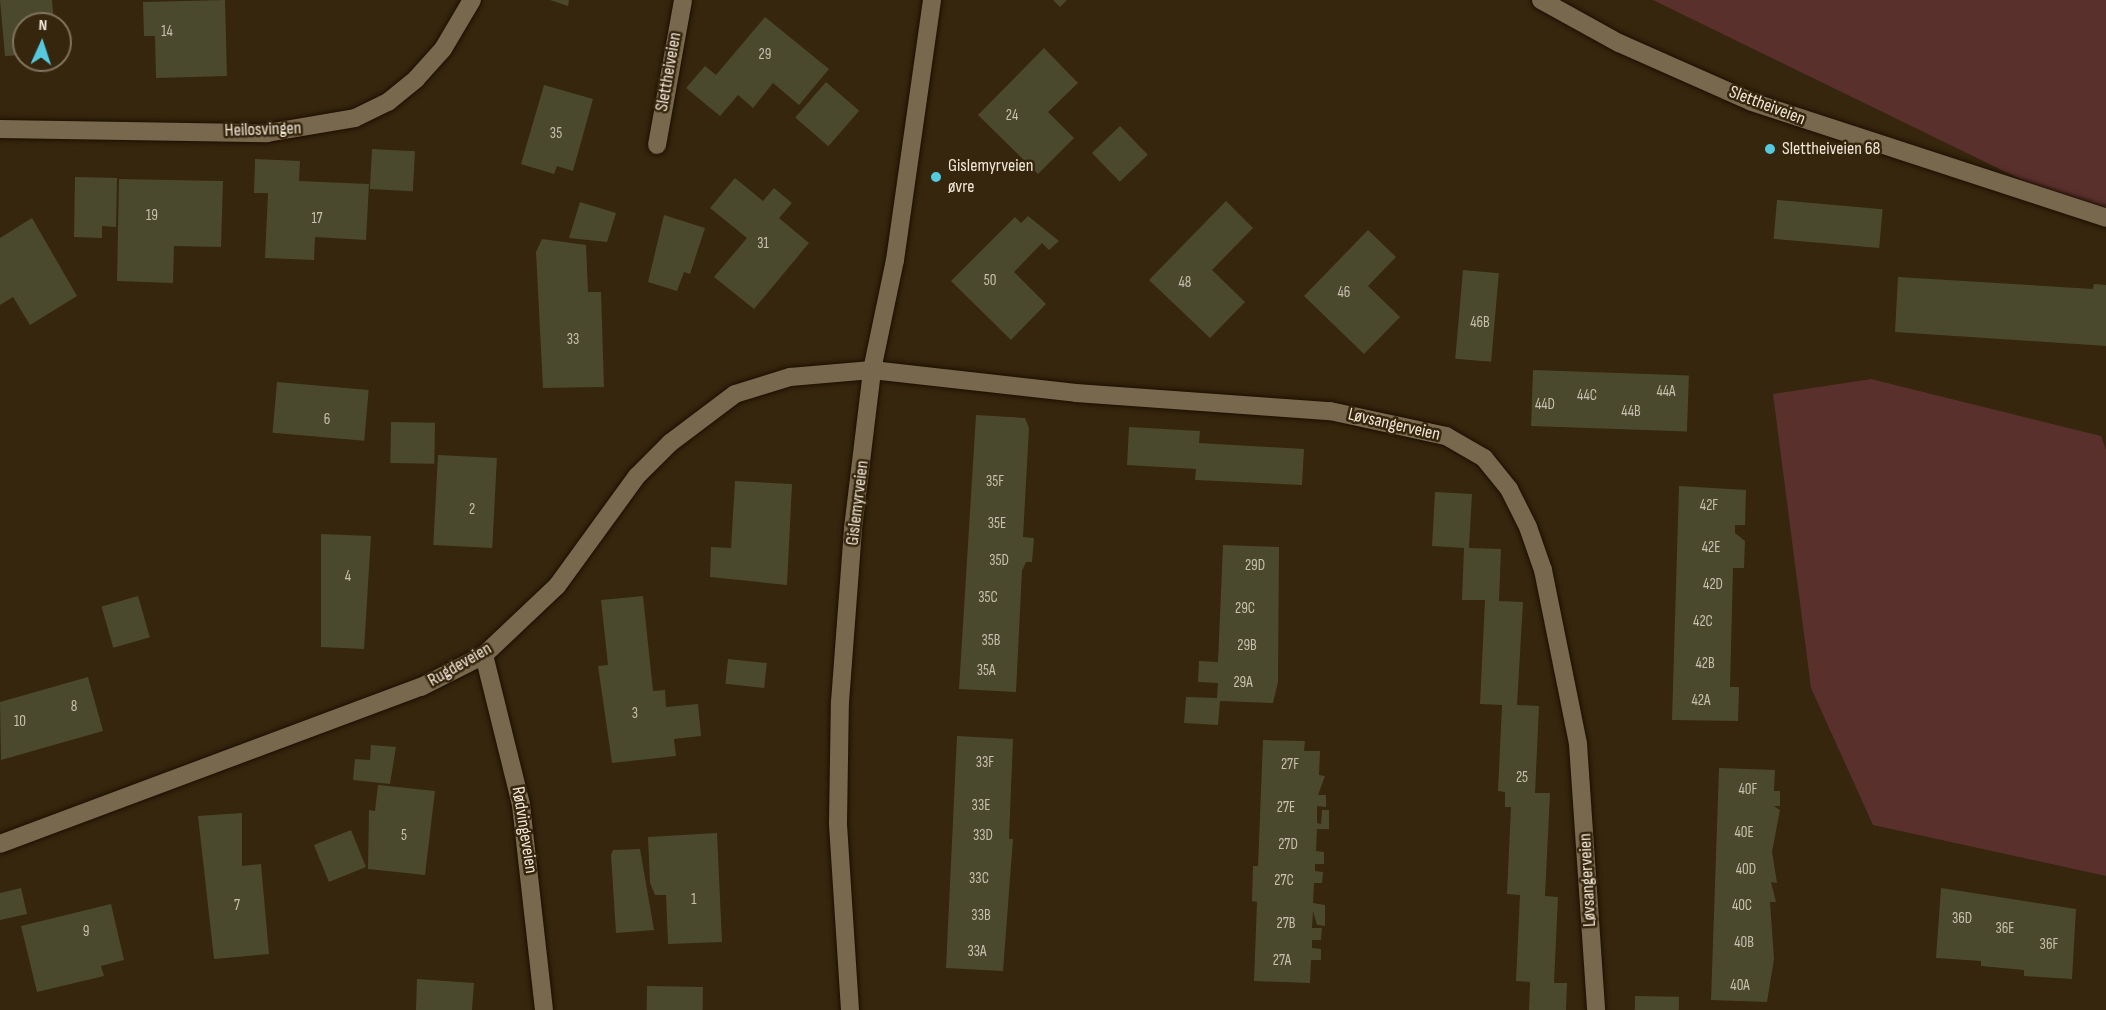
<!DOCTYPE html>
<html>
<head>
<meta charset="utf-8">
<style>
	body { margin:0 }
	#map { position:relative; width:2106px; height:1010px; overflow:hidden; background:#35260d; font-family:"Sofia Sans Condensed",sans-serif }
	div>[style] { position:absolute }
	.green>* { inset:0; background:#59302c }
	.building>* { inset:0; background:#4b492d; transform-origin:0 0 }
	.roads { filter:drop-shadow(0 0 2px #1c0f00) drop-shadow(0 0 2px #1c0f00) }
	.minor>* { height:18px; margin:-9px; padding:0 9px; transform-origin:9px; border-radius:9px; background:#78684d }
	.dots>* { width:16px; height:16px; translate:-50% -50%; box-sizing:border-box; border:3px solid #35260d; border-radius:50% }
	span { translate:-50% -50%; white-space:nowrap; text-align:center; line-height:1.15; -webkit-text-stroke:5px #35260d; paint-order:stroke }
	.number-label { font-size:15px; color:#c8c0ae }
	.number-label span { -webkit-text-stroke-width:0 }
	.street-label { font-size:18px; color:#f1e7d9 }
	.poi-label { font-size:18px; color:#f1e7d9 }
	.left { translate:0 -50%; text-align:left }
	.north { position:absolute; left:12px; top:12px; width:60px; height:60px; box-sizing:border-box; background:#35260d; border:2px solid #80735f; border-radius:50%; rotate:3deg; font-size:16px; font-weight:700; line-height:24px; text-align:center; color:#f1e7d9 }
	.north::after { content:''; display:block; margin:auto; width:21px; height:27px; background:#55cadf; clip-path:polygon(50% 0,100% 100%,50% 72%,0 100%) }
</style>
</head>
<body>
<div id="map">
	<div class="green">
		<i style="clip-path:polygon(1653px 0,2106px 0,2106px 218px,2055px 196px)"></i>
		<i style="clip-path:polygon(1871px 379px,2101px 436px,2106px 450px,2106px 876px,1873px 825px,1811px 688px,1773px 394px)"></i>
	</div>
	<div class="building">
		<i style="clip-path:polygon(0 0,52px 0,54px 24px,24px 24px,24px 55px,5px 56px)"></i>
		<i style="clip-path:polygon(225px 0,227px 76px,156px 78px,155px 36px,144px 36px,143px 2px)"></i>
		<i style="clip-path:polygon(550px 0,569px 0,568px 6px)"></i>
		<i style="clip-path:polygon(1053px 0,1067px 0,1060px 7px)"></i>
		<i style="clip-path:polygon(765px 17px,829px 69px,799px 105px,773px 83px,753px 108px,738px 95px,720px 116px,686px 88px,705px 66px,716px 75px)"></i>
		<i style="clip-path:polygon(1044px 48px,1078px 83px,1048px 112px,1074px 138px,1038px 174px,978px 115px)"></i>
		<i style="left:826px;top:82px;width:44px;height:47px;rotate:41deg"></i>
		<i style="clip-path:polygon(544px 85px,593px 99px,573px 171px,557px 166px,554px 174px,521px 164px)"></i>
		<i style="left:1120px;top:126px;width:40px;height:39px;rotate:46deg"></i>
		<i style="left:372px;top:149px;width:43px;height:40px;rotate:3deg"></i>
		<i style="clip-path:polygon(255px 159px,300px 161px,299px 181px,369px 184px,366px 240px,315px 237px,314px 260px,265px 258px,268px 193px,254px 193px)"></i>
		<i style="clip-path:polygon(75px 177px,117px 178px,116px 227px,102px 226px,102px 238px,74px 237px)"></i>
		<i style="clip-path:polygon(735px 178px,763px 201px,774px 188px,792px 203px,779px 218px,809px 243px,754px 309px,714px 277px,747px 238px,710px 208px)"></i>
		<i style="clip-path:polygon(119px 179px,223px 181px,221px 247px,174px 246px,173px 283px,117px 281px)"></i>
		<i style="left:1777px;top:200px;width:106px;height:39px;rotate:5deg"></i>
		<i style="clip-path:polygon(1226px 201px,1253px 228px,1212px 270px,1245px 302px,1210px 338px,1149px 280px)"></i>
		<i style="clip-path:polygon(580px 202px,616px 213px,607px 242px,569px 238px)"></i>
		<i style="clip-path:polygon(664px 215px,705px 228px,690px 274px,684px 272px,677px 291px,648px 282px)"></i>
		<i style="clip-path:polygon(1028px 216px,1059px 241px,1049px 250px,1042px 243px,1014px 272px,1046px 304px,1011px 340px,951px 281px,1015px 217px,1021px 223px)"></i>
		<i style="clip-path:polygon(32px 218px,77px 296px,30px 325px,13px 297px,0 305px,0 238px)"></i>
		<i style="clip-path:polygon(1368px 230px,1396px 257px,1368px 286px,1400px 317px,1364px 354px,1304px 296px)"></i>
		<i style="clip-path:polygon(542px 239px,586px 245px,588px 292px,601px 292px,604px 387px,543px 388px,536px 252px)"></i>
		<i style="left:1463px;top:270px;width:36px;height:89px;rotate:5deg"></i>
		<i style="clip-path:polygon(1898px 277px,2093px 289px,2094px 284px,2106px 285px,2106px 346px,1895px 332px)"></i>
		<i style="left:1533px;top:370px;width:156px;height:56px;rotate:2deg"></i>
		<i style="left:277px;top:382px;width:92px;height:51px;rotate:5deg"></i>
		<i style="clip-path:polygon(976px 415px,1025px 418px,1029px 428px,1023px 537px,1034px 538px,1032px 562px,1026px 562px,1022px 571px,1016px 692px,959px 689px)"></i>
		<i style="left:391px;top:422px;width:44px;height:41px;rotate:1deg"></i>
		<i style="clip-path:polygon(1129px 427px,1200px 431px,1199px 443px,1304px 449px,1302px 485px,1195px 480px,1196px 469px,1127px 465px)"></i>
		<i style="left:438px;top:455px;width:59px;height:90px;rotate:3deg"></i>
		<i style="clip-path:polygon(735px 481px,792px 484px,787px 585px,710px 577px,711px 547px,731px 548px)"></i>
		<i style="clip-path:polygon(1679px 486px,1746px 490px,1745px 525px,1735px 525px,1735px 533px,1745px 541px,1744px 568px,1733px 568px,1730px 687px,1739px 687px,1738px 721px,1672px 720px)"></i>
		<i style="clip-path:polygon(1435px 492px,1472px 494px,1469px 548px,1501px 549px,1499px 601px,1523px 602px,1517px 705px,1539px 706px,1535px 793px,1550px 793px,1545px 896px,1558px 897px,1554px 983px,1567px 983px,1566px 1010px,1529px 1010px,1530px 982px,1516px 981px,1520px 895px,1507px 894px,1511px 807px,1505px 807px,1505px 792px,1498px 791px,1502px 705px,1480px 704px,1485px 600px,1462px 600px,1464px 548px,1432px 546px)"></i>
		<i style="clip-path:polygon(321px 534px,371px 536px,364px 649px,321px 647px)"></i>
		<i style="clip-path:polygon(1223px 545px,1279px 547px,1278px 682px,1273px 703px,1220px 701px,1218px 725px,1184px 723px,1186px 697px,1217px 698px,1218px 683px,1198px 682px,1199px 661px,1218px 662px)"></i>
		<i style="left:138px;top:596px;width:43px;height:38px;rotate:74deg"></i>
		<i style="clip-path:polygon(643px 596px,653px 691px,665px 690px,666px 707px,698px 704px,701px 736px,674px 739px,676px 756px,612px 763px,598px 666px,608px 665px,601px 600px)"></i>
		<i style="left:728px;top:659px;width:39px;height:25px;rotate:6deg"></i>
		<i style="clip-path:polygon(88px 677px,103px 731px,1px 760px,0 702px)"></i>
		<i style="clip-path:polygon(957px 736px,1013px 739px,1009px 839px,1013px 839px,1003px 971px,946px 968px)"></i>
		<i style="clip-path:polygon(1263px 740px,1305px 741px,1304px 751px,1320px 751px,1319px 775px,1325px 776px,1318px 795px,1326px 795px,1326px 807px,1317px 806px,1317px 823px,1321px 824px,1322px 810px,1329px 810px,1329px 829px,1317px 829px,1316px 851px,1324px 852px,1324px 864px,1315px 864px,1315px 871px,1323px 872px,1322px 883px,1314px 883px,1313px 903px,1325px 905px,1325px 926px,1317px 925px,1313px 911px,1312px 928px,1322px 928px,1321px 940px,1312px 940px,1312px 948px,1321px 949px,1321px 960px,1311px 960px,1310px 983px,1254px 981px,1257px 902px,1252px 901px,1253px 866px,1258px 866px)"></i>
		<i style="clip-path:polygon(371px 745px,396px 747px,390px 784px,353px 780px,355px 759px,370px 760px)"></i>
		<i style="clip-path:polygon(1719px 768px,1775px 770px,1774px 791px,1780px 791px,1780px 806px,1774px 806px,1780px 810px,1772px 852px,1777px 883px,1771px 882px,1776px 902px,1770px 902px,1774px 959px,1767px 1002px,1711px 1000px)"></i>
		<i style="clip-path:polygon(378px 785px,435px 791px,425px 875px,368px 869px,369px 810px,375px 811px)"></i>
		<i style="clip-path:polygon(242px 813px,242px 866px,261px 864px,269px 954px,214px 959px,198px 816px)"></i>
		<i style="left:351px;top:830px;width:40px;height:40px;rotate:68deg"></i>
		<i style="clip-path:polygon(717px 833px,722px 942px,668px 944px,666px 895px,655px 895px,650px 883px,648px 837px)"></i>
		<i style="clip-path:polygon(640px 849px,654px 930px,616px 933px,611px 855px,613px 850px)"></i>
		<i style="clip-path:polygon(21px 888px,27px 914px,0 920px,0 893px)"></i>
		<i style="clip-path:polygon(1941px 888px,2076px 909px,2072px 979px,2024px 976px,2024px 970px,1981px 966px,1981px 961px,1936px 958px)"></i>
		<i style="clip-path:polygon(111px 904px,124px 960px,101px 966px,104px 976px,37px 992px,21px 926px)"></i>
		<i style="clip-path:polygon(417px 979px,474px 983px,472px 1010px,416px 1010px)"></i>
		<i style="left:647px;top:986px;width:56px;height:24px;rotate:1deg"></i>
		<i style="left:1635px;top:996px;width:44px;height:14px;rotate:1deg"></i>
	</div>
	<div class="roads">
		<div class="minor">
			<i style="left:1541px;top:0;width:89px;rotate:28.9deg"></i>
			<i style="left:1619px;top:43px;width:145px;rotate:23.9deg"></i>
			<i style="left:1752px;top:102px;width:373px;rotate:18.1deg"></i>
			<i style="left:0;top:129px;width:267px;rotate:0.9deg"></i>
			<i style="left:267px;top:133px;width:89px;rotate:-9.7deg"></i>
			<i style="left:355px;top:118px;width:37px;rotate:-26deg"></i>
			<i style="left:388px;top:102px;width:36px;rotate:-39deg"></i>
			<i style="left:416px;top:79px;width:40px;rotate:-48deg"></i>
			<i style="left:443px;top:49px;width:57px;rotate:-59.4deg"></i>
			<i style="left:657px;top:145px;width:147px;rotate:-79.8deg"></i>
			<i style="left:484px;top:655px;width:154px;rotate:76.1deg"></i>
			<i style="left:521px;top:805px;width:206px;rotate:83.6deg"></i>
			<i style="left:0;top:844px;width:449px;rotate:-20.5deg"></i>
			<i style="left:421px;top:687px;width:71px;rotate:-26.9deg"></i>
			<i style="left:484px;top:655px;width:100px;rotate:-43.4deg"></i>
			<i style="left:557px;top:586px;width:136px;rotate:-54deg"></i>
			<i style="left:637px;top:476px;width:47px;rotate:-45deg"></i>
			<i style="left:670px;top:443px;width:81px;rotate:-37deg"></i>
			<i style="left:735px;top:394px;width:58px;rotate:-17.2deg"></i>
			<i style="left:790px;top:377px;width:82px;rotate:-4.9deg"></i>
			<i style="left:872px;top:370px;width:205px;rotate:6.4deg"></i>
			<i style="left:1076px;top:393px;width:255px;rotate:4.1deg"></i>
			<i style="left:1330px;top:411px;width:119px;rotate:12.2deg"></i>
			<i style="left:1446px;top:436px;width:44px;rotate:30.1deg"></i>
			<i style="left:1484px;top:458px;width:40px;rotate:51deg"></i>
			<i style="left:1509px;top:489px;width:42px;rotate:63.4deg"></i>
			<i style="left:1528px;top:527px;width:46px;rotate:70.8deg"></i>
			<i style="left:1543px;top:570px;width:177px;rotate:78.6deg"></i>
			<i style="left:1578px;top:744px;width:267px;rotate:86.1deg"></i>
			<i style="left:850px;top:1010px;width:187px;rotate:-93.7deg"></i>
			<i style="left:838px;top:823px;width:121px;rotate:-89.1deg"></i>
			<i style="left:840px;top:702px;width:174px;rotate:-85.7deg"></i>
			<i style="left:853px;top:528px;width:159px;rotate:-83.1deg"></i>
			<i style="left:872px;top:370px;width:112px;rotate:-78.2deg"></i>
			<i style="left:895px;top:260px;width:263px;rotate:-81.9deg"></i>
		</div>
	</div>
	<div class="dots">
		<i style="left:1770px;top:149px;background:#55cadf"></i>
		<i style="left:936px;top:177px;background:#55cadf"></i>
	</div>
	<div class="number-label">
		<span style="left:167px;top:32px">14</span>
		<span style="left:765px;top:55px">29</span>
		<span style="left:1012px;top:116px">24</span>
		<span style="left:556px;top:134px">35</span>
		<span style="left:152px;top:216px">19</span>
		<span style="left:317px;top:219px">17</span>
		<span style="left:763px;top:244px">31</span>
		<span style="left:990px;top:281px">50</span>
		<span style="left:1185px;top:283px">48</span>
		<span style="left:1344px;top:293px">46</span>
		<span style="left:1480px;top:323px">46B</span>
		<span style="left:573px;top:340px">33</span>
		<span style="left:1666px;top:392px">44A</span>
		<span style="left:1587px;top:396px">44C</span>
		<span style="left:1545px;top:405px">44D</span>
		<span style="left:1631px;top:412px">44B</span>
		<span style="left:327px;top:420px">6</span>
		<span style="left:995px;top:482px">35F</span>
		<span style="left:1709px;top:506px">42F</span>
		<span style="left:472px;top:510px">2</span>
		<span style="left:997px;top:524px">35E</span>
		<span style="left:1711px;top:548px">42E</span>
		<span style="left:999px;top:561px">35D</span>
		<span style="left:1255px;top:566px">29D</span>
		<span style="left:348px;top:577px">4</span>
		<span style="left:1713px;top:585px">42D</span>
		<span style="left:988px;top:598px">35C</span>
		<span style="left:1245px;top:609px">29C</span>
		<span style="left:1703px;top:622px">42C</span>
		<span style="left:991px;top:641px">35B</span>
		<span style="left:1247px;top:646px">29B</span>
		<span style="left:1705px;top:664px">42B</span>
		<span style="left:986px;top:671px">35A</span>
		<span style="left:1243px;top:683px">29A</span>
		<span style="left:1701px;top:701px">42A</span>
		<span style="left:74px;top:707px">8</span>
		<span style="left:635px;top:714px">3</span>
		<span style="left:20px;top:722px">10</span>
		<span style="left:985px;top:763px">33F</span>
		<span style="left:1290px;top:765px">27F</span>
		<span style="left:1522px;top:778px">25</span>
		<span style="left:1748px;top:790px">40F</span>
		<span style="left:981px;top:806px">33E</span>
		<span style="left:1286px;top:808px">27E</span>
		<span style="left:1744px;top:833px">40E</span>
		<span style="left:404px;top:836px">5</span>
		<span style="left:983px;top:836px">33D</span>
		<span style="left:1288px;top:845px">27D</span>
		<span style="left:1746px;top:870px">40D</span>
		<span style="left:979px;top:879px">33C</span>
		<span style="left:1284px;top:881px">27C</span>
		<span style="left:694px;top:900px">1</span>
		<span style="left:237px;top:906px">7</span>
		<span style="left:1742px;top:906px">40C</span>
		<span style="left:981px;top:916px">33B</span>
		<span style="left:1962px;top:919px">36D</span>
		<span style="left:1286px;top:924px">27B</span>
		<span style="left:2005px;top:929px">36E</span>
		<span style="left:86px;top:932px">9</span>
		<span style="left:1744px;top:943px">40B</span>
		<span style="left:2049px;top:945px">36F</span>
		<span style="left:977px;top:952px">33A</span>
		<span style="left:1282px;top:961px">27A</span>
		<span style="left:1740px;top:986px">40A</span>
	</div>
	<div class="street-label">
		<span style="left:669px;top:72px;rotate:-80deg">Slettheiveien</span>
		<span style="left:1767px;top:106px;rotate:21deg">Slettheiveien</span>
		<span style="left:263px;top:130px;rotate:-2deg">Heilosvingen</span>
		<span style="left:1394px;top:425px;rotate:13deg">Løvsangerveien</span>
		<span style="left:858px;top:503px;rotate:-83deg">Gislemyrveien</span>
		<span style="left:460px;top:665px;rotate:-30deg">Rugdeveien</span>
		<span style="left:524px;top:830px;rotate:81deg">Rødvingeveien</span>
		<span style="left:1588px;top:880px;rotate:-93deg">Løvsangerveien</span>
	</div>
	<div class="poi-label">
		<span class="left" style="left:1782px;top:149px">Slettheiveien 68</span>
		<span class="left" style="left:948px;top:177px">Gislemyrveien<br>øvre</span>
	</div>
	<div class="north">N</div>
</div>
</body>
</html>
